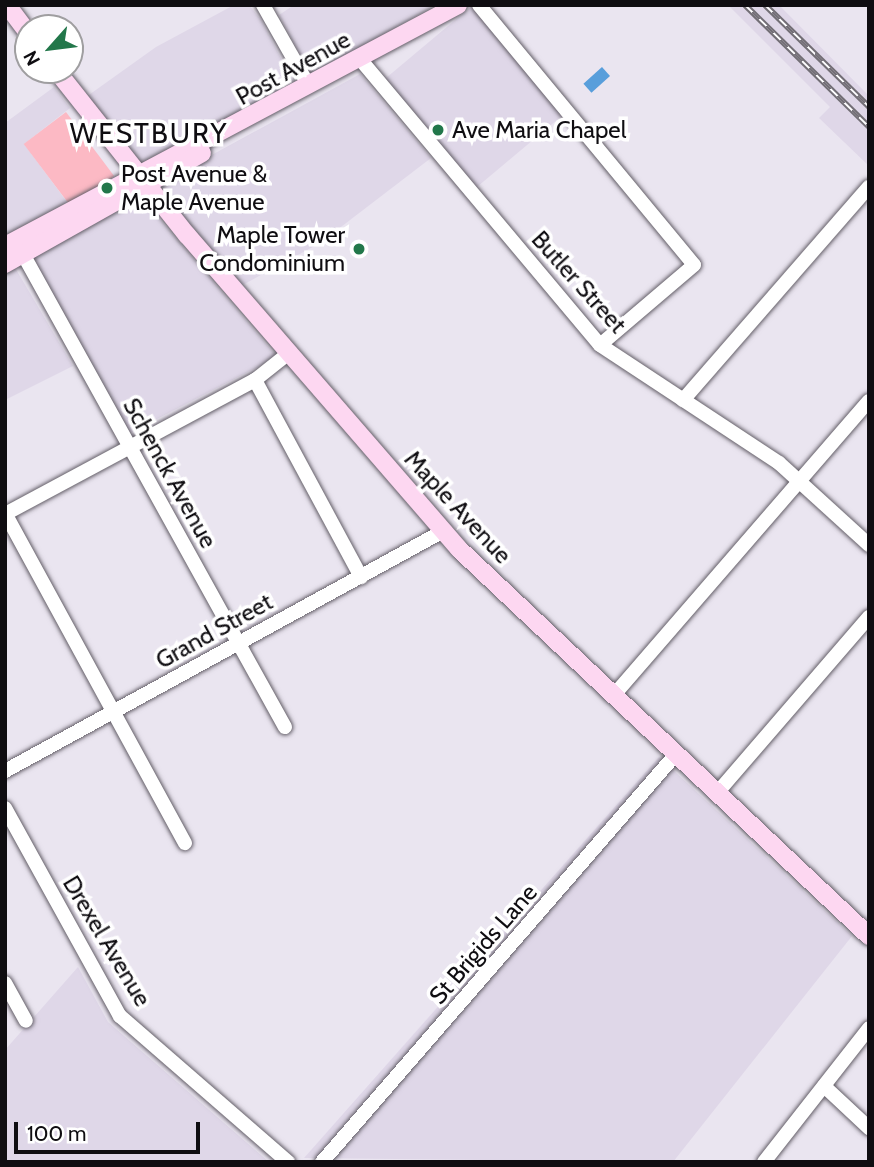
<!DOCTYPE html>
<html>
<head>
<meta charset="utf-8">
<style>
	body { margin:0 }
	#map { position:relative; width:874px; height:1167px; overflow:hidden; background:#eae5f0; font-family:Cabin,sans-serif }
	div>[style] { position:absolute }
	.built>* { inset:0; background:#dfd7e8; transform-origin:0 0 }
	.green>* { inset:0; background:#fcb9c4; transform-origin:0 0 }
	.water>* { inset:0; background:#589edb; transform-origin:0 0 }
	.roads { filter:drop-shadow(0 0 2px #635e67) drop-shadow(0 0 2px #635e67) }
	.minor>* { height:14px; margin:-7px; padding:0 7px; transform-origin:7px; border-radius:7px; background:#fff }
	.major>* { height:18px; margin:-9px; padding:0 9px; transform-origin:9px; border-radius:9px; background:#fdd7f1 }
	.rail>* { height:6px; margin-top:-3px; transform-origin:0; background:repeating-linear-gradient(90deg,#fff 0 10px,#726e75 0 20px); box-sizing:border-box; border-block:2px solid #726e75 }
	.dots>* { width:19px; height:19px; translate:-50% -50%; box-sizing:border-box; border:4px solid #fff; border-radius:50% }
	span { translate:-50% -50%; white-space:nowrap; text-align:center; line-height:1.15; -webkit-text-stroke:7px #fff; paint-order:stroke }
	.street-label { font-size:24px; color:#0f0d11 }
	.poi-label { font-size:24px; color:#0f0d11 }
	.left { translate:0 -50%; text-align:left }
	.right { translate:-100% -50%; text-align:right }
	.quarter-label { font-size:28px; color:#0f0d11; letter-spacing:2px }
	.frame { position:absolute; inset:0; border:7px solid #0f0d11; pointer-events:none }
	.north { position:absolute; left:14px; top:14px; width:70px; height:70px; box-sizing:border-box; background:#fff; border:2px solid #9f9ea0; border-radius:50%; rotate:242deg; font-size:19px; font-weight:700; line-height:28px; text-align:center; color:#0f0d11 }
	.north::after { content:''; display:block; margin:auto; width:24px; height:32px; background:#22774a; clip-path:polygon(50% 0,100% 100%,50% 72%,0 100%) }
	.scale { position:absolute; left:14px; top:1122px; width:186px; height:32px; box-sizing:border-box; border:4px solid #0f0d11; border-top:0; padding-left:9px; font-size:21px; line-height:24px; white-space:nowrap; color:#0f0d11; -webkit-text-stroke:5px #fff; paint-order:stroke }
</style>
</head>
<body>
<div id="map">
	<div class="built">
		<i style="clip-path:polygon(234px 5px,249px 5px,261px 20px,294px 83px,140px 168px,86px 97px,156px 47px)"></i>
		<i style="clip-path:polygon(294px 5px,431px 5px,432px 7px,311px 75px,279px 15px)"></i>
		<i style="left:473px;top:5px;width:142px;height:117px;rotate:50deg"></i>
		<i style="clip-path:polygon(728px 5px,779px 5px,869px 96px,869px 166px,819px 118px,830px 107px)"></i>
		<i style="clip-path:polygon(360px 74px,431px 158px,320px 243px,239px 287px,157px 185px)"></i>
		<i style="clip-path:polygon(54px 87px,70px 108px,24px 144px,67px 202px,5px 238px,5px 123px)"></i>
		<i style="clip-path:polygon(140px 196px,277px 357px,126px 435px,32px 256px)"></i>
		<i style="clip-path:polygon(14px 266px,73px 366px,5px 400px,5px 271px)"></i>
		<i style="clip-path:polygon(659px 757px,852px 936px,673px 1162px,304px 1158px)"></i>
		<i style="clip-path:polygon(78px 967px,108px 1022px,269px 1162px,5px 1162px,5px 1050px)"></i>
	</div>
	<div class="green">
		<i style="left:66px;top:112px;width:80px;height:53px;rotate:53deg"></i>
	</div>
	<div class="water">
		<i style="left:602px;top:67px;width:12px;height:25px;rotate:48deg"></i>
	</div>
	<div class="roads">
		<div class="minor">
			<i style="left:263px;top:5px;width:93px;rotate:60.4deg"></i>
			<i style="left:479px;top:5px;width:337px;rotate:50.4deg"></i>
			<i style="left:694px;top:265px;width:123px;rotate:139.6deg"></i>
			<i style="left:360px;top:59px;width:373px;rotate:50deg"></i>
			<i style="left:600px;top:345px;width:214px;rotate:33.4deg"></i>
			<i style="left:779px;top:463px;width:122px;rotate:42.3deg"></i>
			<i style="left:18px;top:245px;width:551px;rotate:61.02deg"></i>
			<i style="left:255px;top:380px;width:224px;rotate:61.7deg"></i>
			<i style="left:683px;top:400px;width:283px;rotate:-48.9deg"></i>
			<i style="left:5px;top:513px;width:376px;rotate:61.4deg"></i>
			<i style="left:5px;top:514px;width:284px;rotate:-28.2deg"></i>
			<i style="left:255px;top:380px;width:43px;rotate:-38.5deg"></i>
			<i style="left:614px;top:695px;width:389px;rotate:-49.1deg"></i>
			<i style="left:5px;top:771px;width:499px;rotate:-28.7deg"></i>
			<i style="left:717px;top:793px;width:233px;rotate:-49.2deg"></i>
			<i style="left:5px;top:808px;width:238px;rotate:61.1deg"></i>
			<i style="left:120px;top:1016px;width:223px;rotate:41deg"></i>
			<i style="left:5px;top:983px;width:43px;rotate:61.1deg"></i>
			<i style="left:824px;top:1086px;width:62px;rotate:43deg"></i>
			<i style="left:322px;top:1162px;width:540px;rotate:-49.05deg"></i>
			<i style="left:764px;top:1162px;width:170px;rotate:-51.9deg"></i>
		</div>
		<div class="major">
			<i style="left:7px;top:5px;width:35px;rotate:53deg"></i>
			<i style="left:56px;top:70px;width:211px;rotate:51.6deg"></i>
			<i style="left:187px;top:235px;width:415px;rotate:49.1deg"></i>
			<i style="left:459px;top:549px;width:564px;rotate:43.35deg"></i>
			<i style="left:5px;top:246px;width:513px;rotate:-28.01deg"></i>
			<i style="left:5px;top:264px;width:226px;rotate:-29.4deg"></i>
		</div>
	</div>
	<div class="rail">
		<i style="left:745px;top:5px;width:174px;rotate:44.5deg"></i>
		<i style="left:765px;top:5px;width:146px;rotate:44.4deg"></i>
	</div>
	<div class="dots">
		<i style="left:438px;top:130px;background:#22774a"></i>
		<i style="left:107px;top:188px;background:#22774a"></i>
		<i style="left:359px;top:249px;background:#22774a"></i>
	</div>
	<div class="street-label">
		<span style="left:293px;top:68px;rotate:-29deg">Post Avenue</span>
		<span style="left:579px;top:282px;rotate:48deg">Butler Street</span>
		<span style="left:170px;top:473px;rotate:61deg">Schenck Avenue</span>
		<span style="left:458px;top:507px;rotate:47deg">Maple Avenue</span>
		<span style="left:214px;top:631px;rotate:-29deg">Grand Street</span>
		<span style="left:107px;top:941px;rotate:59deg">Drexel Avenue</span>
		<span style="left:483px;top:944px;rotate:-49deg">St Brigids Lane</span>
	</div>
	<div class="poi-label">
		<span class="left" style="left:452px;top:130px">Ave Maria Chapel</span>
		<span class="left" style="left:121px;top:188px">Post Avenue &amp;<br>Maple Avenue</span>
		<span class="right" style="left:345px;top:249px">Maple Tower<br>Condominium</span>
	</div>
	<div class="quarter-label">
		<span style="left:149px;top:133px">WESTBURY</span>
	</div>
	<div class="frame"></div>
	<div class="north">N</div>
	<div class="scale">100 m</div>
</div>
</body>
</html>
